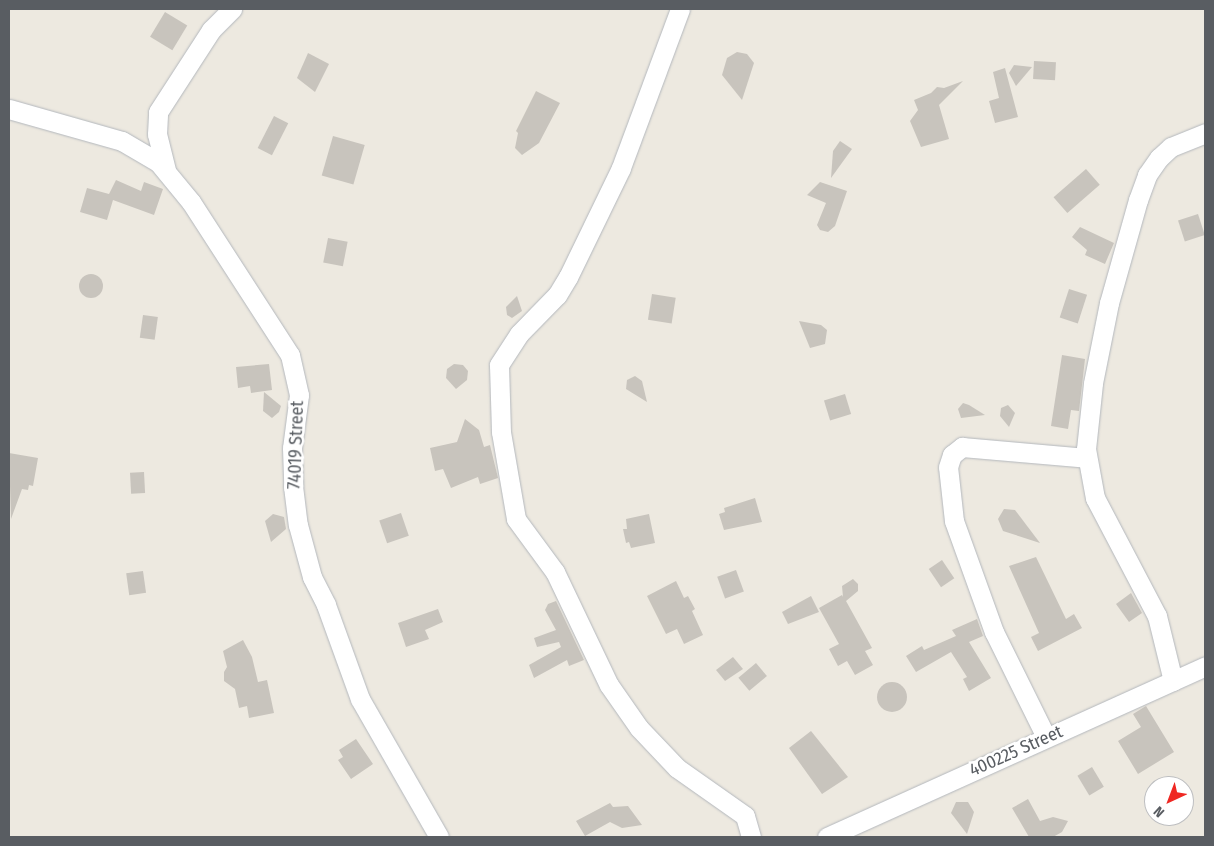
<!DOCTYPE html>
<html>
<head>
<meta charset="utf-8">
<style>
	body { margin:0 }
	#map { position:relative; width:1214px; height:846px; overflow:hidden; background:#ede9e0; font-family:"Fira Sans Condensed",sans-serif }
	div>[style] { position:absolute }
	.building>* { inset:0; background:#c8c4bd; transform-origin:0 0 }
	.round { border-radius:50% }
	.roads { filter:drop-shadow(0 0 1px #b3b7bc) drop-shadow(0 0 1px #b3b7bc) }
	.minor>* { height:19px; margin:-9.5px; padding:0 9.5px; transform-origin:9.5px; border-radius:9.5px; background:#fff }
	span { translate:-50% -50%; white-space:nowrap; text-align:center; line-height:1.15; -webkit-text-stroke:5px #fff; paint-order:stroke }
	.street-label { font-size:18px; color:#595d62 }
	.frame { position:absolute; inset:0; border:10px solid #595d62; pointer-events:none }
	.north { position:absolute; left:1144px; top:776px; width:50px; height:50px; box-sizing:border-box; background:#fff; border:1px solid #bdbec0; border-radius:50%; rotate:223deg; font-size:14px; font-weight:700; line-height:20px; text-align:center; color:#595d62 }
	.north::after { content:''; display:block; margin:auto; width:18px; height:22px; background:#ef2823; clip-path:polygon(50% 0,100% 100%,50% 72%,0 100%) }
</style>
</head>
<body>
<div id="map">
	<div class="building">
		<i style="left:165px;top:12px;width:26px;height:29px;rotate:31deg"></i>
		<i style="clip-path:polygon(737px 52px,747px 54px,754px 63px,742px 100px,722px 75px,727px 58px)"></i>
		<i style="clip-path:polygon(308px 53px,329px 64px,315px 92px,297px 78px)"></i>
		<i style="left:1034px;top:61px;width:22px;height:18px;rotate:3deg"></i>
		<i style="clip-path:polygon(1014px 65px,1032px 67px,1016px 86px,1009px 73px)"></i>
		<i style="clip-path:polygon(1005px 68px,1018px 117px,995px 123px,989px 101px,999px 98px,993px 72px)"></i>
		<i style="clip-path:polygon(963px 81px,939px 105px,949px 139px,921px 147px,910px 121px,918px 110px,914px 100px,931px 93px,937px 87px,944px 88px)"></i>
		<i style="clip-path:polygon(536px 91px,560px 103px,539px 143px,522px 155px,515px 148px,518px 133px,516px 131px)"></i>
		<i style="left:274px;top:116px;width:16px;height:36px;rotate:27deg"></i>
		<i style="left:333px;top:136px;width:33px;height:41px;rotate:16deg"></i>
		<i style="clip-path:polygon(840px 141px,852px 149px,831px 178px,833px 151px)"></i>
		<i style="left:1086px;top:169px;width:21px;height:43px;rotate:49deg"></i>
		<i style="clip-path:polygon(116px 180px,141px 191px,144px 182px,163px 189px,154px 215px,113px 200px,107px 220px,80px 212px,87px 188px,109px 194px)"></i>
		<i style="clip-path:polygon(820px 182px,847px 191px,835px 226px,828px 232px,820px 230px,817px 225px,826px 203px,807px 195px)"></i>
		<i style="left:1198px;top:214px;width:22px;height:21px;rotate:72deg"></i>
		<i style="clip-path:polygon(1080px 227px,1114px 243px,1105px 264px,1085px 255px,1087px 250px,1072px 237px)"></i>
		<i style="left:328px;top:238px;width:20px;height:25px;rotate:11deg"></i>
		<i class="round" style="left:79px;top:274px;width:24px;height:24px"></i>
		<i style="left:1069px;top:289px;width:19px;height:30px;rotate:18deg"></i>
		<i style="left:652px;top:294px;width:24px;height:26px;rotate:9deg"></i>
		<i style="clip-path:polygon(517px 296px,522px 311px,512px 318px,507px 315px,506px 307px)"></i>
		<i style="left:143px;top:315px;width:15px;height:23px;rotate:8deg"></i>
		<i style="clip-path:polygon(799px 321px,821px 325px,827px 330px,825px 344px,810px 348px)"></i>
		<i style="clip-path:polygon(1062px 355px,1085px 359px,1079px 411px,1071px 410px,1068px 429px,1051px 426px)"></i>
		<i style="clip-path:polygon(269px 364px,272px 390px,251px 393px,250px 386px,238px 388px,236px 367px)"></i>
		<i style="clip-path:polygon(454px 364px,463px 365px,468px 371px,467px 380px,456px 389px,446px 378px,447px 369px)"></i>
		<i style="clip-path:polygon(635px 376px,642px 381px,647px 402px,626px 389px,627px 380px)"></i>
		<i style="clip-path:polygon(264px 392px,281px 406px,279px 412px,272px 418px,263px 411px)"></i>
		<i style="left:845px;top:394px;width:21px;height:22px;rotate:73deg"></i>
		<i style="clip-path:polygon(963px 403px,969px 405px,985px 415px,961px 418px,958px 409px)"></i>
		<i style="clip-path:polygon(1008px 405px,1015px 413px,1009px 427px,1000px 416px,1001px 408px)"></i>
		<i style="clip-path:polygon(465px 419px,479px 430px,484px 447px,490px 445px,498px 478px,480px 484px,478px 477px,451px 488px,443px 469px,435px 471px,430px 448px,457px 442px)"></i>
		<i style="clip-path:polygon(9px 453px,38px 458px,33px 486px,29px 485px,28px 490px,22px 489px,11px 519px)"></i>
		<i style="left:144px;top:472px;width:21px;height:14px;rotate:87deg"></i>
		<i style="clip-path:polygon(755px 498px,762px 522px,724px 530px,719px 514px,725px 512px,724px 508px)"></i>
		<i style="clip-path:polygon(1004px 509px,1015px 510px,1040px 543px,1003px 531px,998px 519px)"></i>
		<i style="left:401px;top:513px;width:24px;height:23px;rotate:71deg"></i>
		<i style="clip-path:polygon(273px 514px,284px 517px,286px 529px,271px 542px,265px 521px)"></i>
		<i style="clip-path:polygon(649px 514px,655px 543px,631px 548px,629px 542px,626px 543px,623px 529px,627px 529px,626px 519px)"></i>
		<i style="clip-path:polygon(1036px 557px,1066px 619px,1074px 614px,1082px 628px,1038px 651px,1031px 637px,1039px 633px,1009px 566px)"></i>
		<i style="left:942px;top:560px;width:22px;height:16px;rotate:56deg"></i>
		<i style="left:736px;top:570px;width:23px;height:20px;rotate:70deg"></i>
		<i style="left:143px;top:571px;width:22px;height:17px;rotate:82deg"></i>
		<i style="clip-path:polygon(853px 579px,858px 584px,858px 591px,846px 601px,872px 648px,865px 651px,873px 665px,855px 675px,847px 661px,838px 666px,829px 649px,839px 644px,819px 608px,842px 595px,843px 597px,842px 586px)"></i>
		<i style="clip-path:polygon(676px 581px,684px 598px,688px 596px,695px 609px,692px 611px,703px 635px,684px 644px,677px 629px,666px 634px,647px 596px)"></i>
		<i style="clip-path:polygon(1131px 593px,1142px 613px,1129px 622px,1116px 604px)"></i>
		<i style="clip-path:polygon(811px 596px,819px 612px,788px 624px,782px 612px)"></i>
		<i style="clip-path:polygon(556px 601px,584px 660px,569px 666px,567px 660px,534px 678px,529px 665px,561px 647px,559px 642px,537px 647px,534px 638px,556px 630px,545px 610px,548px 604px)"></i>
		<i style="clip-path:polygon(438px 609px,443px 622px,425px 630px,429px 639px,406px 647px,398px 623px)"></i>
		<i style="clip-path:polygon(977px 619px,983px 636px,969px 642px,991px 678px,969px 691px,963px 679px,967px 677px,951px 652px,916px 672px,906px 656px,922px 646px,924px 650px,956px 636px,952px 630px)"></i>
		<i style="clip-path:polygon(243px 640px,252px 657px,258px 682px,267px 680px,274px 713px,249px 718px,247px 706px,239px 708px,235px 689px,224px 681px,224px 672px,227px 667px,223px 651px)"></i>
		<i style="clip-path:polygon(733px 657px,743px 669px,725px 681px,716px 670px)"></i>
		<i style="left:756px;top:663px;width:17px;height:23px;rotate:50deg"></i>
		<i class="round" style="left:877px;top:682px;width:30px;height:30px"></i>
		<i style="clip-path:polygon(1146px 706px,1174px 752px,1138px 774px,1118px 741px,1141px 727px,1133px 714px)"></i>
		<i style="clip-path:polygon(811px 731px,848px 777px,822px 794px,789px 748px)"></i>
		<i style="clip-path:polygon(356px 739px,373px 764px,351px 779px,338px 760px,343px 757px,339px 750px)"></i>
		<i style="left:1092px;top:767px;width:23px;height:17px;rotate:59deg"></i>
		<i style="clip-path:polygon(1028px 799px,1040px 821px,1053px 817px,1068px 821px,1062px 832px,1053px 837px,1029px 837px,1012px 808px)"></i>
		<i style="clip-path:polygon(956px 802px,968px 802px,974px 812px,967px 834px,951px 813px)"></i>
		<i style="clip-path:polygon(610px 803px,613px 807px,628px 806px,642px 825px,622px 828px,610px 822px,585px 836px,576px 821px)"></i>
	</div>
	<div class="roads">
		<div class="minor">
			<i style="left:680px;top:9px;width:170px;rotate:110.4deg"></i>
			<i style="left:621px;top:168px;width:121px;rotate:115.9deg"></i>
			<i style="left:568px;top:277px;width:21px;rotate:121deg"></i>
			<i style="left:557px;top:295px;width:54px;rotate:134.3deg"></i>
			<i style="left:519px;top:334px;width:37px;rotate:123deg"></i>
			<i style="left:499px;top:365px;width:67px;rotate:88.3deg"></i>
			<i style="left:501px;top:432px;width:88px;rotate:80.2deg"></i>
			<i style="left:516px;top:519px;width:66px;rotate:53.7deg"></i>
			<i style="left:555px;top:572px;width:125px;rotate:64.5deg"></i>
			<i style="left:609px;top:685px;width:52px;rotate:55.1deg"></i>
			<i style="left:639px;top:728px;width:55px;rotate:46.5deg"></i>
			<i style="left:677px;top:768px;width:83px;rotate:35.2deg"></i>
			<i style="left:745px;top:816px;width:22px;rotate:74deg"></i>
			<i style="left:9px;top:109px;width:117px;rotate:15.8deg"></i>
			<i style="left:122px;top:141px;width:42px;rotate:30.3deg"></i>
			<i style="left:158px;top:162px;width:52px;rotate:50.5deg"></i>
			<i style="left:191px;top:202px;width:182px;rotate:57.1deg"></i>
			<i style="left:290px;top:355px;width:41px;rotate:77.3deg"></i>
			<i style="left:299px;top:395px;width:53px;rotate:97.5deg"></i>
			<i style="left:292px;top:448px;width:38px;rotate:88deg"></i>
			<i style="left:293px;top:486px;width:39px;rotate:83deg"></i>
			<i style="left:298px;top:525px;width:54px;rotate:74.9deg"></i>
			<i style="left:312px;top:577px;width:31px;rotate:63deg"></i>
			<i style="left:326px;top:605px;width:100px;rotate:70.1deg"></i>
			<i style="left:360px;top:699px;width:159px;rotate:60.2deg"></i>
			<i style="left:166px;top:170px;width:37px;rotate:-104deg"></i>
			<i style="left:157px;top:134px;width:22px;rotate:-87deg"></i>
			<i style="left:158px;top:112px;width:98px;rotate:-57.1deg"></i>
			<i style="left:211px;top:30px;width:30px;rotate:-45deg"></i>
			<i style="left:1173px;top:681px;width:67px;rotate:-103.8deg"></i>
			<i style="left:1157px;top:616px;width:133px;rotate:-117.7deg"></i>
			<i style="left:1095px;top:498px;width:50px;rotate:-100.4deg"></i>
			<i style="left:1086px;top:449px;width:66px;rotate:-83.9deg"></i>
			<i style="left:1093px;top:383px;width:82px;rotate:-78.7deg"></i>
			<i style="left:1109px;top:303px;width:107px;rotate:-74.3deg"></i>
			<i style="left:1138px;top:200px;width:27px;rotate:-70deg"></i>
			<i style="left:1147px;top:175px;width:21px;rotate:-55deg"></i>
			<i style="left:1159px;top:158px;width:16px;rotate:-43deg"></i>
			<i style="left:1171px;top:147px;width:37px;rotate:-22deg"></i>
			<i style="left:1046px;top:737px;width:117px;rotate:-116.3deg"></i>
			<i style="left:994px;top:632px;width:118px;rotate:-109.8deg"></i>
			<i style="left:954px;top:521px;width:54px;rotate:-96.3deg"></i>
			<i style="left:948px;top:467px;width:13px;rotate:-72deg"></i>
			<i style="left:952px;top:455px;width:13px;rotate:-39deg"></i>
			<i style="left:962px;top:447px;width:125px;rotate:5deg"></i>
			<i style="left:827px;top:837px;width:415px;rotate:-24.3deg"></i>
		</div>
	</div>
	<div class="street-label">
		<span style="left:296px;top:445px;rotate:-88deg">74019 Street</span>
		<span style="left:1016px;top:751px;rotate:-24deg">400225 Street</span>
	</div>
	<div class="frame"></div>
	<div class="north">N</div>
</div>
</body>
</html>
